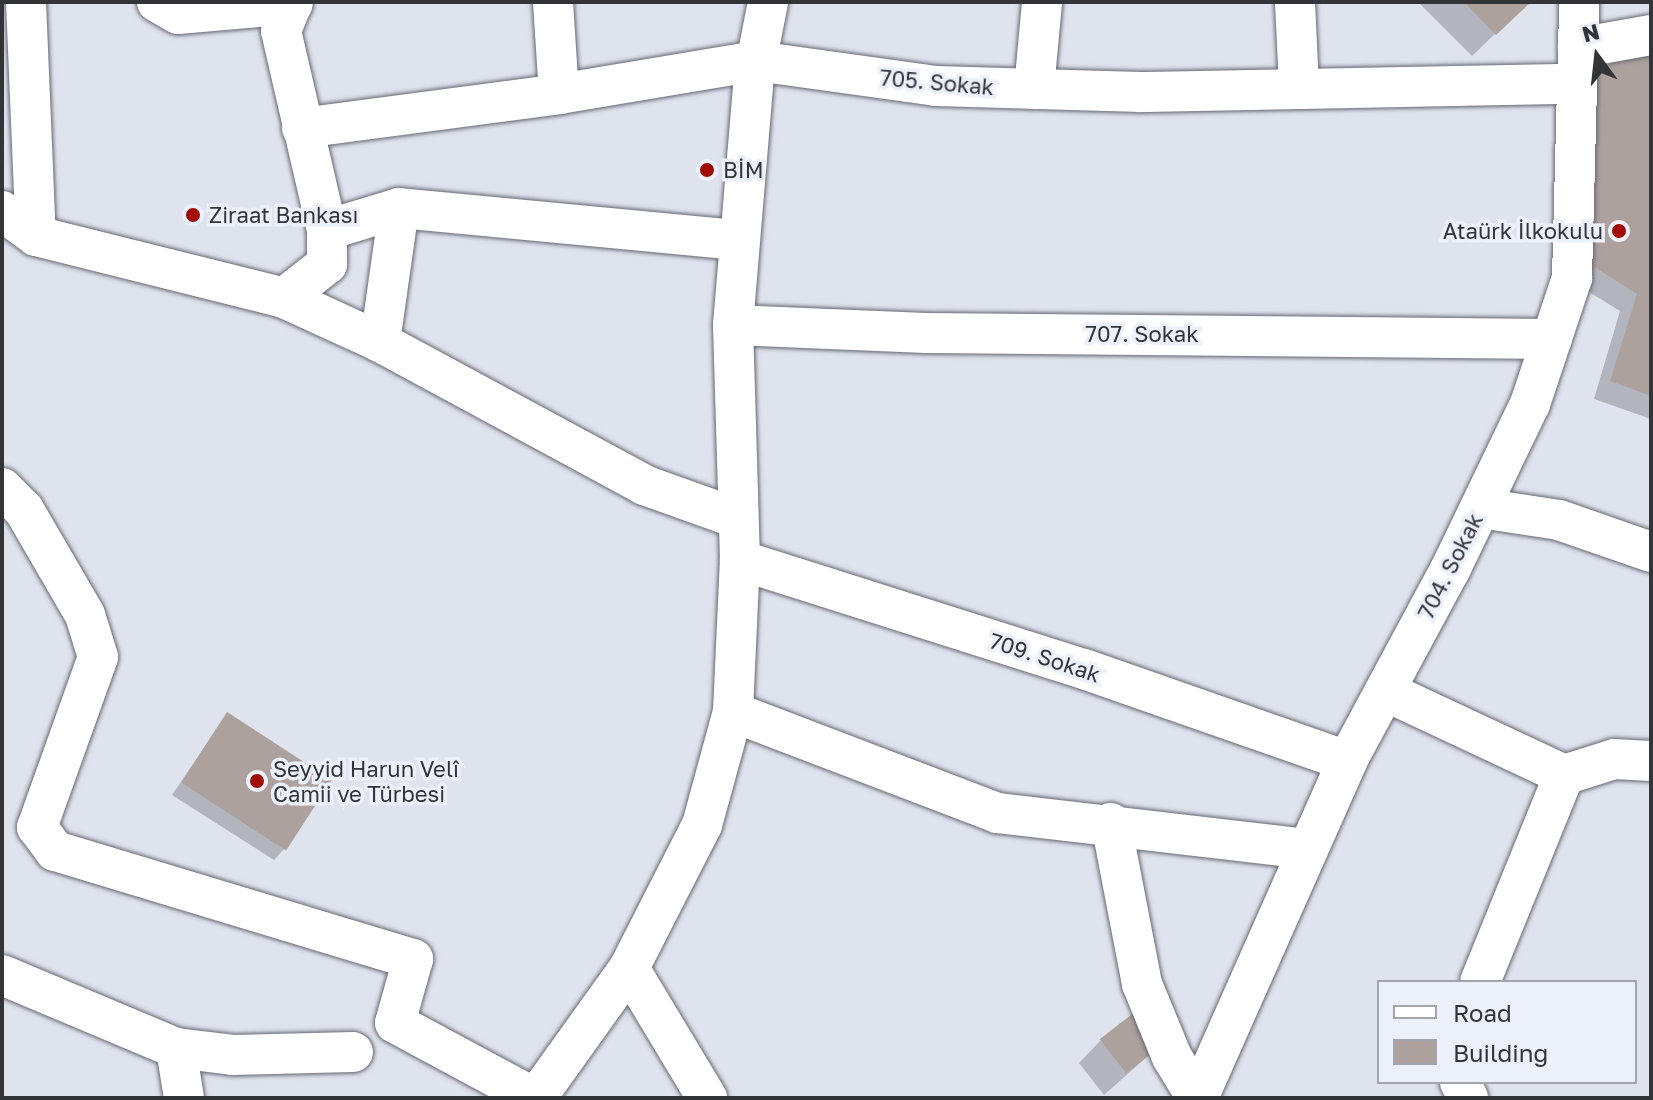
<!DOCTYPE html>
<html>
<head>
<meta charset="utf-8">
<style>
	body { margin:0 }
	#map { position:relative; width:1653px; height:1100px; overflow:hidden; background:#dfe3ee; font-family:"Golos Text",sans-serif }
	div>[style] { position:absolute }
	.shadow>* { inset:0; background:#0003 }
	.building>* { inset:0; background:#ada19d; transform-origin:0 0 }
	.roads { filter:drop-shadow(0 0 2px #656872) drop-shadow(0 0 2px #656872) }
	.minor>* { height:40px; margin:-20px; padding:0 20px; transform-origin:20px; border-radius:20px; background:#fff }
	.dots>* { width:22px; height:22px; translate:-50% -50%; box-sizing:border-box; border:4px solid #ecf0fb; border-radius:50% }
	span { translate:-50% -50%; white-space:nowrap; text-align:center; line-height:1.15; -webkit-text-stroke:7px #ecf0fb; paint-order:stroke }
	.street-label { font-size:22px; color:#323438 }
	.poi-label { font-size:22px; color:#323438 }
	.left { translate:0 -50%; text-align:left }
	.right { translate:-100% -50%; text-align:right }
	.frame { position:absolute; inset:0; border:4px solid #323438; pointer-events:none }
	.legend { position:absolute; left:1377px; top:980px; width:260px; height:104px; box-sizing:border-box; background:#ecf0fb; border:2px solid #a2a5ad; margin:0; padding:10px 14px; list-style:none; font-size:24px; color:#323438 }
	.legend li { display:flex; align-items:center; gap:16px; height:40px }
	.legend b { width:40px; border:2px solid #a2a5ad }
	.north { position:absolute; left:1557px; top:16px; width:80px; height:80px; -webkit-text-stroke:6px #ecf0fb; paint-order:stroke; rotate:345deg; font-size:22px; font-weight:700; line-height:32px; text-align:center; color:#323438 }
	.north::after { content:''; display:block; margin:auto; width:28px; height:36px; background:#323438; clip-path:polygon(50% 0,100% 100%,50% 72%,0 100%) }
</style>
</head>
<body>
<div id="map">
	<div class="shadow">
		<i style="clip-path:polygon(1418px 2px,1528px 2px,1472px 56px)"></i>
		<i style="clip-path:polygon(1651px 56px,1651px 419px,1594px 399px,1620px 311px,1568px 279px)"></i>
		<i style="clip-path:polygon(227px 714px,285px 848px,274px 860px,172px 795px)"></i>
		<i style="clip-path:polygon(1101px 1040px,1157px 1048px,1104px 1095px,1079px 1063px)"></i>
	</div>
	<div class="building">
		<i style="clip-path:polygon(1464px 2px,1531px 2px,1496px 35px)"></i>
		<i style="clip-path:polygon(1651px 54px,1651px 396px,1610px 381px,1637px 294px,1585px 261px,1596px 67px)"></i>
		<i style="left:227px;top:712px;width:125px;height:84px;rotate:33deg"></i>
		<i style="left:1132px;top:1014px;width:43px;height:41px;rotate:52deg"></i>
	</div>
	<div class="roads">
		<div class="minor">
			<i style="left:26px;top:2px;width:234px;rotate:87.6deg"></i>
			<i style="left:157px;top:2px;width:24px;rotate:30deg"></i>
			<i style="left:178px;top:14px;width:115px;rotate:-5deg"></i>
			<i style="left:553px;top:2px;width:92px;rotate:86.3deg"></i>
			<i style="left:1295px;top:2px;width:86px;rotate:87.3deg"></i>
			<i style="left:1578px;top:48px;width:74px;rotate:-10.1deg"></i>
			<i style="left:1034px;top:89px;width:87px;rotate:-84.7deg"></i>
			<i style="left:302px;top:128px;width:259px;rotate:-7.5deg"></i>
			<i style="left:559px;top:94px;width:200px;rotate:-9.5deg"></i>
			<i style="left:756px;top:61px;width:182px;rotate:7.9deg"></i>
			<i style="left:936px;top:86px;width:205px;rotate:1.7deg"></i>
			<i style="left:1141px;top:92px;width:436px;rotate:-1.1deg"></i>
			<i style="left:2px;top:211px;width:42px;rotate:36.3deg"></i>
			<i style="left:36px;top:236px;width:256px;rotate:14deg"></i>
			<i style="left:284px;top:298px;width:106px;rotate:24.6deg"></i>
			<i style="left:380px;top:342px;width:300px;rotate:28.4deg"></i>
			<i style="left:644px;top:485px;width:98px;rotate:19.7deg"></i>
			<i style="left:327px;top:230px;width:75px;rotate:-17deg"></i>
			<i style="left:399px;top:208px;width:342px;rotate:5.4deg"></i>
			<i style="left:284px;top:298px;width:55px;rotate:-38.3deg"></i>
			<i style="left:327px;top:264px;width:34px;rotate:-90deg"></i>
			<i style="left:327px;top:230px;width:204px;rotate:-103deg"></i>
			<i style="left:281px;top:31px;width:31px;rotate:-68deg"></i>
			<i style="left:733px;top:325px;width:193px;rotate:2.4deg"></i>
			<i style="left:926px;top:333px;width:626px;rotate:0.55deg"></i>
			<i style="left:380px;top:342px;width:135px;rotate:-81.9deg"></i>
			<i style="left:2px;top:488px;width:31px;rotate:45deg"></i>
			<i style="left:24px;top:510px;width:121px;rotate:59.8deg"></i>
			<i style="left:85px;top:615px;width:44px;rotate:72.8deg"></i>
			<i style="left:98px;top:657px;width:181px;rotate:109.7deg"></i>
			<i style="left:37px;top:827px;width:30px;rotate:53deg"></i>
			<i style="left:55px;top:851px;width:374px;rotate:16.8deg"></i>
			<i style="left:413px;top:959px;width:66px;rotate:105.7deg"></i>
			<i style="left:395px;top:1023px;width:158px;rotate:28.3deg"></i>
			<i style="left:1480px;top:508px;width:80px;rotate:8.6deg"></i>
			<i style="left:1559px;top:520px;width:97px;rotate:19.2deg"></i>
			<i style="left:740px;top:560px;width:361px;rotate:17.6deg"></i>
			<i style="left:1084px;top:669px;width:279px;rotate:19.3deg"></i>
			<i style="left:1385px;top:691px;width:198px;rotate:25.1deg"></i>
			<i style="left:1564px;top:775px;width:52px;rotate:-17.7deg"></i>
			<i style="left:1614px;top:759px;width:37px;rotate:3deg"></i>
			<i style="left:733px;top:712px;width:283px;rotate:20.9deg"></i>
			<i style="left:997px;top:813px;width:313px;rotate:6.6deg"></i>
			<i style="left:1111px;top:823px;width:164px;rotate:79.1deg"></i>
			<i style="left:1142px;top:984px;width:79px;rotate:67.7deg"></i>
			<i style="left:1172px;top:1057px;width:48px;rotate:58.6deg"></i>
			<i style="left:629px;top:968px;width:152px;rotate:59deg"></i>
			<i style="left:2px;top:975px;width:189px;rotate:22.8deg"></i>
			<i style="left:176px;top:1048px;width:57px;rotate:7deg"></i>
			<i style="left:233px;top:1055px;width:120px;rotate:-1.4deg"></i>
			<i style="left:1480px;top:982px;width:223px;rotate:-67.9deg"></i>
			<i style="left:176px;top:1048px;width:51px;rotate:80.9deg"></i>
			<i style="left:1460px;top:1082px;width:18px;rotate:63deg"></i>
			<i style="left:536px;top:1098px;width:160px;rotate:-54.4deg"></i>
			<i style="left:629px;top:968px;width:161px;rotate:-63deg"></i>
			<i style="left:702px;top:825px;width:117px;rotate:-74.7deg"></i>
			<i style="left:733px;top:712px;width:152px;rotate:-87.4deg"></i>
			<i style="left:740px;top:560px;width:235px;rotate:-91.7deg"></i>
			<i style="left:733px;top:325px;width:253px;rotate:-85.2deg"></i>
			<i style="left:754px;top:73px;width:72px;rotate:-78.8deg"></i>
			<i style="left:1198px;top:1098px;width:368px;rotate:-66.1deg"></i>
			<i style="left:1347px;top:761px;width:217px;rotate:-61.7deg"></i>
			<i style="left:1450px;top:570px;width:184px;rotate:-64.3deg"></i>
			<i style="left:1530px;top:404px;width:133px;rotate:-71.6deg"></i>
			<i style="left:1572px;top:278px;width:276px;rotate:-88.5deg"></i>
		</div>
	</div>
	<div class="dots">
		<i style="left:707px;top:170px;background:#a20b01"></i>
		<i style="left:193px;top:215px;background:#a20b01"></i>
		<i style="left:1619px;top:231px;background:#a20b01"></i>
		<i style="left:257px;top:781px;background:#a20b01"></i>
	</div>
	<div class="street-label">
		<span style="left:937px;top:82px;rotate:5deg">705. Sokak</span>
		<span style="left:1142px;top:334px">707. Sokak</span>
		<span style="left:1450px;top:566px;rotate:-63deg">704. Sokak</span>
		<span style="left:1045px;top:657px;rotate:18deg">709. Sokak</span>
	</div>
	<div class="poi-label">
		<span class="left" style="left:723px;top:170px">BİM</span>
		<span class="left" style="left:209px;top:215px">Ziraat Bankası</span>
		<span class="right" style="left:1603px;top:231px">Ataürk İlkokulu</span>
		<span class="left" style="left:273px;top:781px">Seyyid Harun Velî<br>Camii ve Türbesi</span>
	</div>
	<div class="frame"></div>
	<ul class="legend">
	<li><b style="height:10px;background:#fff"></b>Road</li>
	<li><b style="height:22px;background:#ada19d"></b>Building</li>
	</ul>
	<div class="north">N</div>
</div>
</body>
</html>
